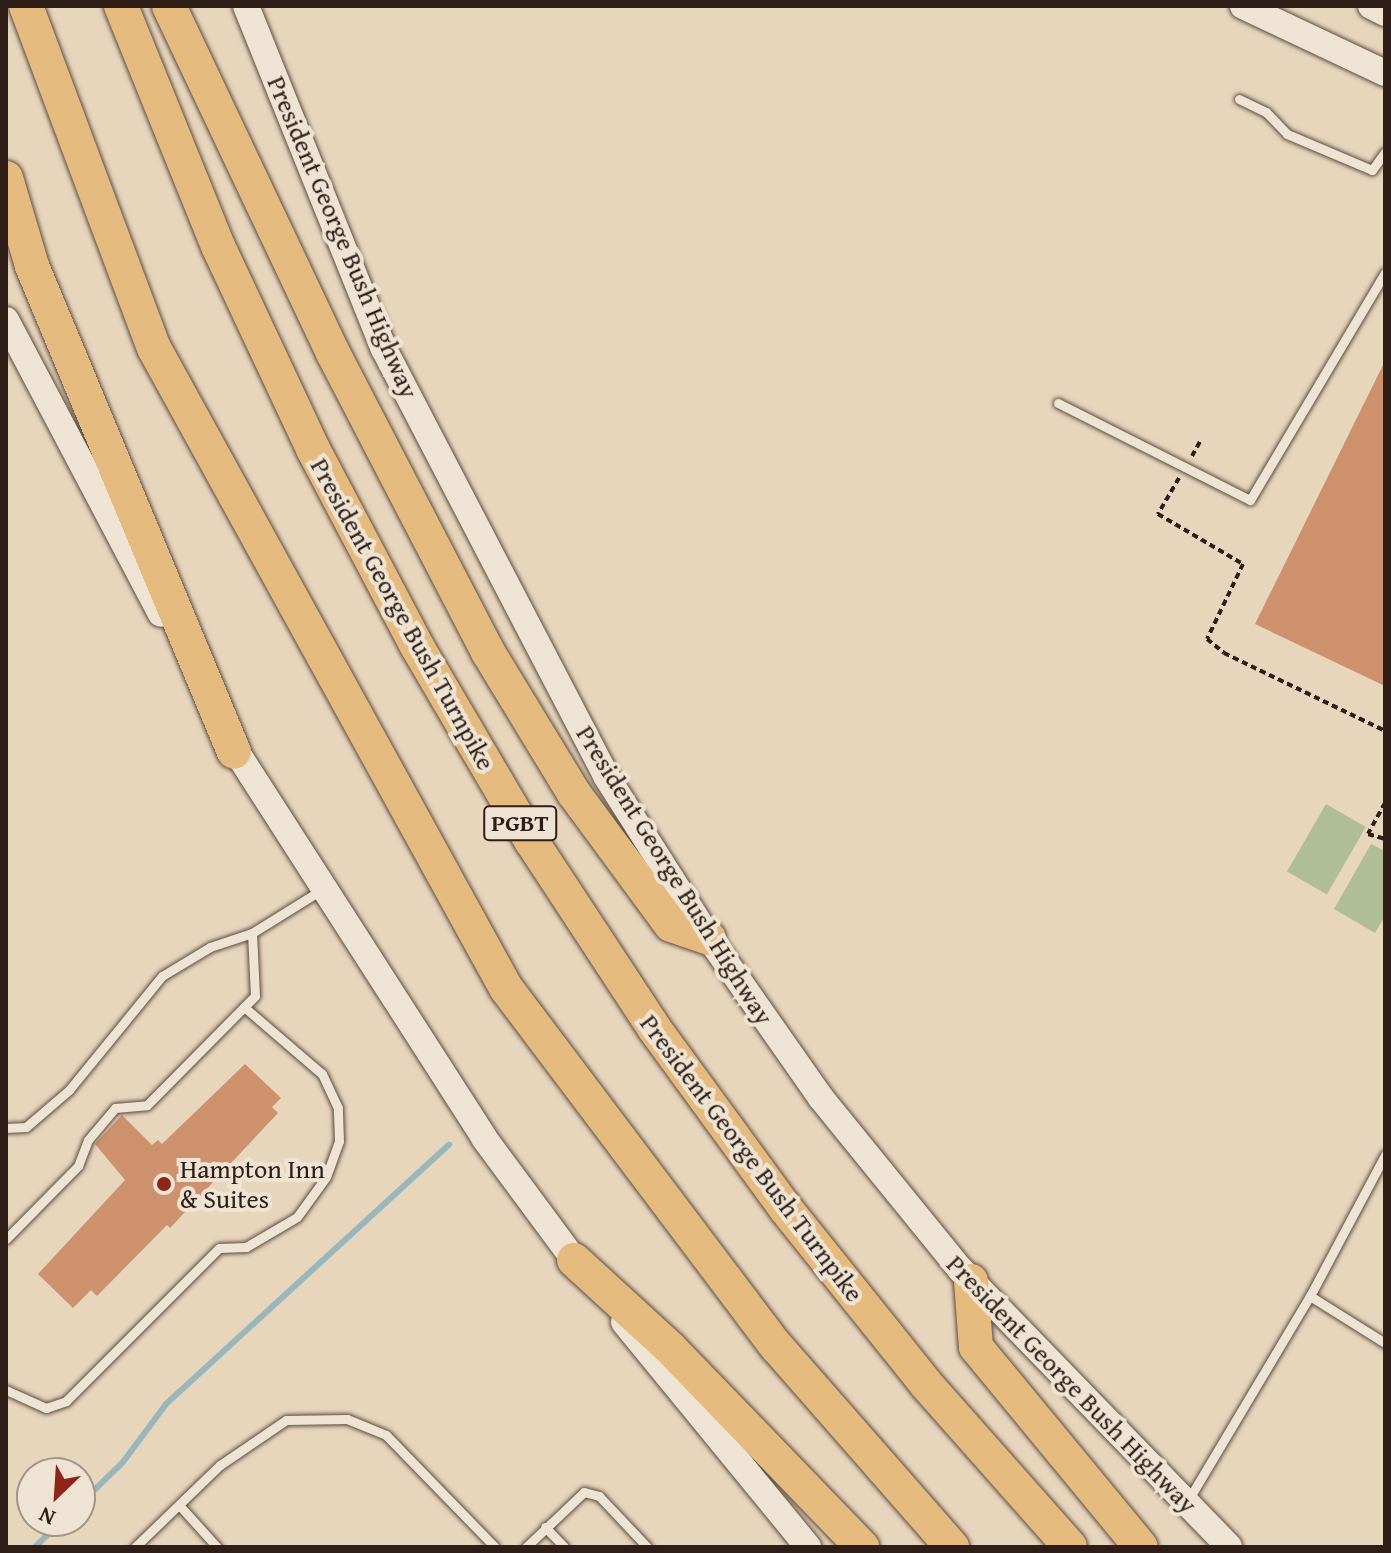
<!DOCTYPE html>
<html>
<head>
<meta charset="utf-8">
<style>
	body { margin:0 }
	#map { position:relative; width:1391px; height:1553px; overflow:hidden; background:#e7d5bc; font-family:"Gentium Book Plus",serif }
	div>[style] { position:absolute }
	.green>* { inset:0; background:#afbe96; transform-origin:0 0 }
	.stream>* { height:6px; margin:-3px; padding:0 3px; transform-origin:3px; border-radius:3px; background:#9ab6ba }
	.building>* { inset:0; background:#ce916e }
	.path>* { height:4px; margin-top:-2px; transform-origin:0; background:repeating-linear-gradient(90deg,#2e1e17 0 6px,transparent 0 10px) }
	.roads { filter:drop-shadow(0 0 2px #5c4c40) drop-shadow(0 0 2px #5c4c40) }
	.lane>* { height:9px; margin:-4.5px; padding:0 4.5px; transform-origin:4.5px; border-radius:4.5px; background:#efe4d3 }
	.secondary>* { height:26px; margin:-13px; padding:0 13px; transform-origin:13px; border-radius:13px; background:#efe4d3 }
	.highway>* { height:34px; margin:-17px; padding:0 17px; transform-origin:17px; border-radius:17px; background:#e4ba7e }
	.dots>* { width:22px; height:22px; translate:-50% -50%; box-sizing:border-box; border:4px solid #efe4d3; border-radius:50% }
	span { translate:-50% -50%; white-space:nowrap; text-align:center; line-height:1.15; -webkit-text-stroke:8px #efe4d3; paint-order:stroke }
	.shield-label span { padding:2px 6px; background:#efe4d3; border:2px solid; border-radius:6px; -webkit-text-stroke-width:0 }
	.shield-label { font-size:24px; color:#2e1e17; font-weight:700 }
	.street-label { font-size:26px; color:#2e1e17 }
	.poi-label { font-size:26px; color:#2e1e17 }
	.left { translate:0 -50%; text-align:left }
	.frame { position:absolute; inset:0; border:8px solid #2e1e17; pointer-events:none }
	.north { position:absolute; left:16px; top:1457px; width:80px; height:80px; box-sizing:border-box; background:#efe4d3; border:2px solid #a29588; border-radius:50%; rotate:205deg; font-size:22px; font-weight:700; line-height:32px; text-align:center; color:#2e1e17 }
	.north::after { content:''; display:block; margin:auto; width:28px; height:36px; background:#8f2418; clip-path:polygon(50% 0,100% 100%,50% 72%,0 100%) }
</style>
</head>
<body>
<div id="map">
	<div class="green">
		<i style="left:1326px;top:804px;width:46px;height:78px;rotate:30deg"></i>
		<i style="clip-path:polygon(1371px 844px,1385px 851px,1385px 916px,1375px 933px,1334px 909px)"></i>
	</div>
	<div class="stream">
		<i style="left:80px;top:1504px;width:60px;rotate:-44.3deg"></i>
		<i style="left:123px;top:1462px;width:72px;rotate:-53.4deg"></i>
		<i style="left:166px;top:1404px;width:384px;rotate:-42.5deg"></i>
		<i style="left:35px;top:1547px;width:37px;rotate:-44deg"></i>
	</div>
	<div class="building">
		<i style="clip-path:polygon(1385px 361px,1385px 686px,1255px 624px)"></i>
		<i style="clip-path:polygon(245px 1064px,281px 1098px,272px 1107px,278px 1113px,170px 1228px,167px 1225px,97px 1296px,91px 1290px,73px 1308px,38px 1274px,125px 1180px,95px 1144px,122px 1115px,152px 1145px,158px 1140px,162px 1144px)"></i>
	</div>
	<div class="path">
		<i style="left:1192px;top:456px;width:18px;rotate:-61deg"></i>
		<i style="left:1179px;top:478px;width:42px;rotate:120.3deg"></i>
		<i style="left:1158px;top:514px;width:99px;rotate:30.5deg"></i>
		<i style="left:1243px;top:564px;width:83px;rotate:115.6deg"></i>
		<i style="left:1207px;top:639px;width:22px;rotate:39deg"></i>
		<i style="left:1224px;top:653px;width:179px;rotate:25.8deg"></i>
		<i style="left:1385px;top:803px;width:35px;rotate:119deg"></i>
		<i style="left:1368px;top:834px;width:18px;rotate:16deg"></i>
	</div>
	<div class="roads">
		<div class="lane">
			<i style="left:1239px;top:99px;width:30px;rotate:26deg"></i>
			<i style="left:1266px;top:112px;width:30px;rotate:46deg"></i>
			<i style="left:1287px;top:134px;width:92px;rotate:23deg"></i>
			<i style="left:1372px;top:170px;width:22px;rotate:-54deg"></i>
			<i style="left:1058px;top:403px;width:215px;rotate:26.8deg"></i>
			<i style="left:1250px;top:500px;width:264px;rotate:-59.3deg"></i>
			<i style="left:6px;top:1128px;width:20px;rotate:-3deg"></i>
			<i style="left:26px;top:1127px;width:57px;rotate:-40.7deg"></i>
			<i style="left:69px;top:1090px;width:147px;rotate:-50.8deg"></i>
			<i style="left:162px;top:976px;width:56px;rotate:-31.1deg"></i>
			<i style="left:210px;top:947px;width:44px;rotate:-18.4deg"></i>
			<i style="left:6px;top:1239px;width:103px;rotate:-45.4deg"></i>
			<i style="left:78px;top:1166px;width:28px;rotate:-69deg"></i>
			<i style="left:88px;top:1140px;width:42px;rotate:-49.8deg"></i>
			<i style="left:115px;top:1108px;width:32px;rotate:-5deg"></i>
			<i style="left:147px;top:1105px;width:153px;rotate:-45.3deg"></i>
			<i style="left:255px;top:996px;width:63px;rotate:-92.7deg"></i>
			<i style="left:252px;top:933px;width:81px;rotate:-31.9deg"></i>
			<i style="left:1310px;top:1296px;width:160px;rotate:-62deg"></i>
			<i style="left:6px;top:1390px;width:44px;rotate:24.2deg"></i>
			<i style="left:46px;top:1408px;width:21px;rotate:-19deg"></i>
			<i style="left:66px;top:1401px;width:216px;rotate:-45deg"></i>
			<i style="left:219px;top:1248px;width:27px;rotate:-2deg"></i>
			<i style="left:246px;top:1247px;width:59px;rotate:-30.5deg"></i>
			<i style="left:297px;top:1217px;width:49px;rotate:-54.1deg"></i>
			<i style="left:326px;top:1177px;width:38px;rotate:-70deg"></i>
			<i style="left:339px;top:1141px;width:33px;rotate:-92deg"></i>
			<i style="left:338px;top:1108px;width:38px;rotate:-115deg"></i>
			<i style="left:322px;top:1074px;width:103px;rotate:-139.3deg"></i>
			<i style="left:1187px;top:1502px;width:240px;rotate:-59.2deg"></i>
			<i style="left:1310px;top:1296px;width:89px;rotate:32.1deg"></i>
			<i style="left:179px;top:1505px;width:57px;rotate:47.9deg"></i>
			<i style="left:545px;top:1527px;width:28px;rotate:46deg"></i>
			<i style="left:135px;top:1547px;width:118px;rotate:-44deg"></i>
			<i style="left:220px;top:1465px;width:80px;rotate:-34.3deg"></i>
			<i style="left:286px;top:1420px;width:61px;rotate:-0.9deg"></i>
			<i style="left:347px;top:1419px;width:42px;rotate:22.3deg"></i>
			<i style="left:386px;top:1435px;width:156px;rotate:45.8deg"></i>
			<i style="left:526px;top:1547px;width:80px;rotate:-43.5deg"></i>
			<i style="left:584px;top:1492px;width:16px;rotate:15deg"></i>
			<i style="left:599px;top:1496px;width:70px;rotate:46.7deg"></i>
		</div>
		<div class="secondary">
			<i style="left:246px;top:6px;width:370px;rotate:68.1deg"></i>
			<i style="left:384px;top:349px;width:481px;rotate:62.5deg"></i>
			<i style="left:606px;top:776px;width:192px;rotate:57.6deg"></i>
			<i style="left:709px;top:938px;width:195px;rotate:55deg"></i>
			<i style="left:821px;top:1098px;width:222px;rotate:50.9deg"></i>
			<i style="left:961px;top:1270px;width:385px;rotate:45.9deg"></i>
			<i style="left:1243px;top:6px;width:157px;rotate:25.3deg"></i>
			<i style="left:1371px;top:6px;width:16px;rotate:27deg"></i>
			<i style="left:6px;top:320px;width:332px;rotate:62.2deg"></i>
			<i style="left:227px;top:737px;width:476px;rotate:57.3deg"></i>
			<i style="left:484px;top:1138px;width:168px;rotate:53.5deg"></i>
			<i style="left:624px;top:1322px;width:291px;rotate:50.7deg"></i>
		</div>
		<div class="highway">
			<i style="left:26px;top:6px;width:365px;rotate:69.5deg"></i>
			<i style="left:154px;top:348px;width:730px;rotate:61.19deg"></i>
			<i style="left:506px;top:988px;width:450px;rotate:53deg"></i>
			<i style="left:777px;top:1347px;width:266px;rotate:48.8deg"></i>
			<i style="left:121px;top:6px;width:259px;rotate:68deg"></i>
			<i style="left:218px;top:246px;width:224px;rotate:64.9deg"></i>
			<i style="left:313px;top:449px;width:225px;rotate:62.2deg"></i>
			<i style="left:418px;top:648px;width:225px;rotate:59.6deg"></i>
			<i style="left:532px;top:842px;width:222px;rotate:56.7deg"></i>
			<i style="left:654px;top:1028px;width:224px;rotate:53.9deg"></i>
			<i style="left:786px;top:1209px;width:224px;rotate:51.3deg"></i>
			<i style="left:926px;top:1384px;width:217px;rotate:48.5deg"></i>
			<i style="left:169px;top:6px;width:384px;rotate:64.7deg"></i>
			<i style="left:333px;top:353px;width:337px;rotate:62.6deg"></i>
			<i style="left:488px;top:652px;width:164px;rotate:58.7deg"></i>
			<i style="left:573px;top:792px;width:165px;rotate:53.6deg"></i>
			<i style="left:671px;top:925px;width:40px;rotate:18.9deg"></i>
			<i style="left:6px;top:178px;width:92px;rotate:73.5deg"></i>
			<i style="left:32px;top:266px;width:526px;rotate:67.43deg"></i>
			<i style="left:574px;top:1260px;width:130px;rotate:42.5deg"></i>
			<i style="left:670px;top:1348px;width:277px;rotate:46deg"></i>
			<i style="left:971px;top:1281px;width:66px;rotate:85.7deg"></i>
			<i style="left:976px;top:1347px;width:259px;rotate:50.5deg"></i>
		</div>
	</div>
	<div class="dots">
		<i style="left:164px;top:1184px;background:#8f2418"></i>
	</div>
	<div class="shield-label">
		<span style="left:520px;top:823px">PGBT</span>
	</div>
	<div class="street-label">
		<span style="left:343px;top:237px;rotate:67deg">President George Bush Highway</span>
		<span style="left:403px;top:614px;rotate:61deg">President George Bush Turnpike</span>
		<span style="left:675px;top:875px;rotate:58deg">President George Bush Highway</span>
		<span style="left:752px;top:1158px;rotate:53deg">President George Bush Turnpike</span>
		<span style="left:1072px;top:1384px;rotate:46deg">President George Bush Highway</span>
	</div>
	<div class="poi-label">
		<span class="left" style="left:180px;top:1184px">Hampton Inn<br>&amp; Suites</span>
	</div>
	<div class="frame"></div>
	<div class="north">N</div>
</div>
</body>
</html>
